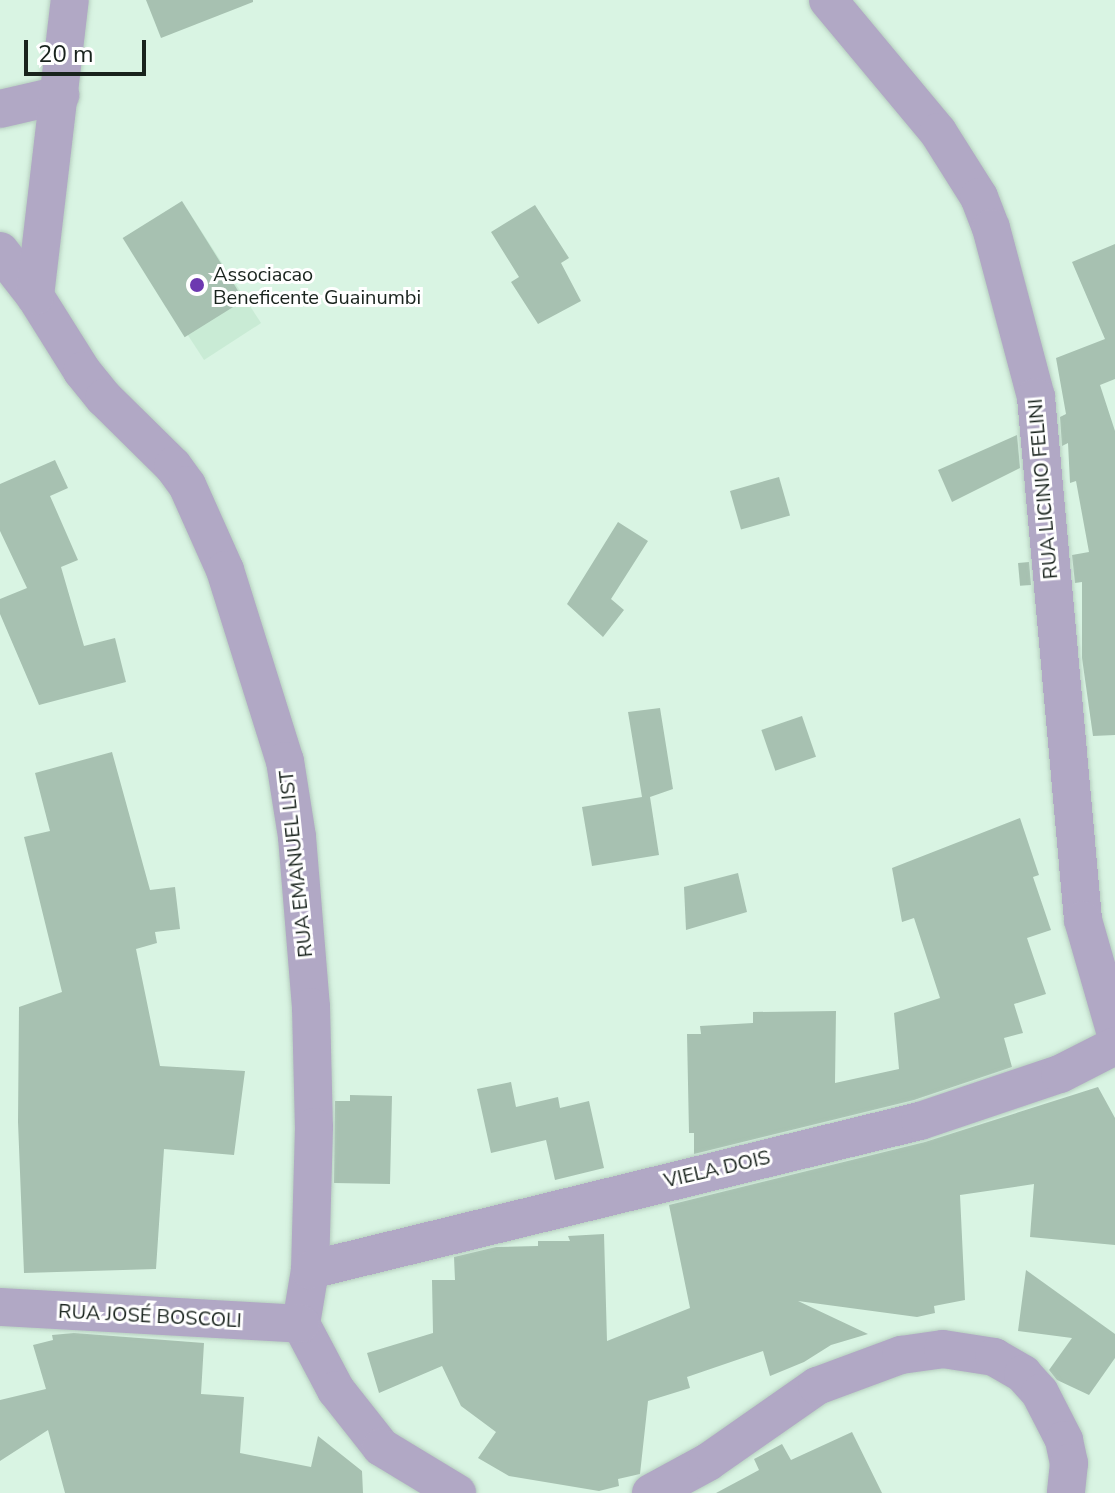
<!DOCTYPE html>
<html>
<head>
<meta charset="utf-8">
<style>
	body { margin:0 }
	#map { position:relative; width:1115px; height:1493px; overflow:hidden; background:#d9f4e3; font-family:"Nunito Sans",sans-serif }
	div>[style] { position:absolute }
	.built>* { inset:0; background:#c9ebd5; transform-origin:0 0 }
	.building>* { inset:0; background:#a7c1b1; transform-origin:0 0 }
	.roads { filter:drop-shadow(0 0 2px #b6cebf) drop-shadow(0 0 2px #b6cebf) }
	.minor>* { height:38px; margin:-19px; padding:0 19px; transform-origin:19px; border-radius:19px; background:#b1a8c5 }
	.dots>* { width:22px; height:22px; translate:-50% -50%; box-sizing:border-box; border:4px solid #fff; border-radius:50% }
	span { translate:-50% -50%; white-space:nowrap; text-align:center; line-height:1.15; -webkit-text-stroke:6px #fff; paint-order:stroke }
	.poi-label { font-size:20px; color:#19231d }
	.left { translate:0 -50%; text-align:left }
	.street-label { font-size:20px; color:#19231d }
	.scale { position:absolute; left:24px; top:40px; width:122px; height:36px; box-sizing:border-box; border:4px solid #19231d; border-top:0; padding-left:10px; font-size:24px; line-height:28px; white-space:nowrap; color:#19231d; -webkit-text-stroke:6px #fff; paint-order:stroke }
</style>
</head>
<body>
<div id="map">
	<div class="built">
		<i style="left:187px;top:209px;width:136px;height:68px;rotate:57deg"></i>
	</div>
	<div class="building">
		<i style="clip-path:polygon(146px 0,253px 0,253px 2px,161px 38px)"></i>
		<i style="left:182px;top:201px;width:117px;height:70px;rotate:58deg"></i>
		<i style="clip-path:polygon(535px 205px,569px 258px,561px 263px,581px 301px,538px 324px,511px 282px,519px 277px,491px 232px)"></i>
		<i style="clip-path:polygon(1115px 244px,1115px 379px,1100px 385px,1115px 431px,1115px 735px,1093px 736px,1082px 658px,1082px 582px,1075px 583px,1072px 555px,1089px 552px,1076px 481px,1070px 483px,1068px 443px,1062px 446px,1060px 417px,1066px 414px,1056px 358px,1105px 339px,1072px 262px)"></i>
		<i style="clip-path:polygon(1017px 435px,1020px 468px,952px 502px,938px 470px)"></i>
		<i style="clip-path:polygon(55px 460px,68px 488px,50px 496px,78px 560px,61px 567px,84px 646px,115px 638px,126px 682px,39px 705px,0 614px,0 599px,27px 588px,0 531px,0 484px)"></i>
		<i style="left:779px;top:477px;width:40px;height:51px;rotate:74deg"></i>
		<i style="clip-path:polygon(618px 522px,648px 541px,611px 599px,624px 610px,603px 637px,567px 604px)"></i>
		<i style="left:1029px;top:562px;width:23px;height:11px;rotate:85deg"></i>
		<i style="clip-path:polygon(660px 708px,673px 789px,650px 797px,659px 855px,592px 866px,582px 807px,642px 797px,628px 712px)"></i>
		<i style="left:802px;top:716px;width:43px;height:43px;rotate:71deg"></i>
		<i style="clip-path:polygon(112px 752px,150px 890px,175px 887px,180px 929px,155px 932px,157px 943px,136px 949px,160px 1066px,245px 1071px,234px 1155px,164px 1149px,156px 1269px,24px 1273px,18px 1122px,19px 1007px,62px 992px,24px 837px,50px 831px,35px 773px)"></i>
		<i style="clip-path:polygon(1020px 818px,1039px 875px,1033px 877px,1051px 930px,1027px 938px,1046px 994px,1014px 1004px,1023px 1033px,1004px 1038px,1012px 1067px,914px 1100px,694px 1154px,694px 1133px,689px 1133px,687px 1034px,701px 1034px,700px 1026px,753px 1023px,753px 1012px,836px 1011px,835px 1083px,899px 1069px,894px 1013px,940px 998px,914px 918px,902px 922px,892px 868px)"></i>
		<i style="clip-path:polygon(738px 873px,747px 912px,686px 930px,684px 887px)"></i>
		<i style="clip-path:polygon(511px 1082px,516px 1107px,558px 1097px,560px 1108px,589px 1101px,604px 1168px,555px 1180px,546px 1140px,491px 1153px,477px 1089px)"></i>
		<i style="clip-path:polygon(1098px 1087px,1115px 1118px,1115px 1245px,1030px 1237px,1034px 1184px,960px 1195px,965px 1300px,934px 1306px,935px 1313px,917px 1317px,798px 1301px,868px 1334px,831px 1345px,804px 1362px,770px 1376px,763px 1351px,687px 1377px,690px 1388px,648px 1401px,640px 1474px,618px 1479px,619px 1486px,599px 1491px,509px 1476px,478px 1458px,496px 1432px,461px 1406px,442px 1366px,379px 1393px,367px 1353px,433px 1333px,432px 1280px,455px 1280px,454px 1257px,496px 1247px,538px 1246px,538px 1241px,570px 1241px,568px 1236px,604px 1234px,607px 1341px,690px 1308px,669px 1205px,925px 1142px)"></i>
		<i style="clip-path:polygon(350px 1095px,392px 1096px,390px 1184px,334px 1183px,335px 1101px,350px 1101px)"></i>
		<i style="clip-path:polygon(1026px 1270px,1115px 1334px,1115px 1358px,1089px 1395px,1057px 1380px,1049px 1370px,1072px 1338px,1018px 1331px)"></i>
		<i style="clip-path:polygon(74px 1333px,204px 1343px,201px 1394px,244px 1397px,240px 1453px,311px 1467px,318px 1436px,362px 1471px,363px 1493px,65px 1493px,48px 1430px,0 1461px,0 1400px,46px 1389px,33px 1345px,53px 1340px,52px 1335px)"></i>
		<i style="clip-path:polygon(852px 1432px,882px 1493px,716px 1493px,759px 1470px,754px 1459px,782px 1444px,791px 1460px)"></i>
	</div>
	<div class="roads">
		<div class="minor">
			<i style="left:828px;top:0;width:172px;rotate:50.2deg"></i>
			<i style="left:938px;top:132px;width:77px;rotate:57.8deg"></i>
			<i style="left:979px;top:197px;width:33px;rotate:69deg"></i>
			<i style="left:991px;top:228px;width:175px;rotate:75.1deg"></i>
			<i style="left:1036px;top:397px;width:525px;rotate:84.86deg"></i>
			<i style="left:1083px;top:920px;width:116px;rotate:73.9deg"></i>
			<i style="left:0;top:109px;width:62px;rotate:-13.1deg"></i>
			<i style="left:0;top:251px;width:57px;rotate:52.1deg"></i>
			<i style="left:35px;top:296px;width:89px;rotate:57.9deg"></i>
			<i style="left:82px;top:371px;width:35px;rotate:51deg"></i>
			<i style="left:104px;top:398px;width:97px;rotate:44.6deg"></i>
			<i style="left:173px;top:466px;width:24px;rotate:54deg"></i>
			<i style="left:187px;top:485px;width:93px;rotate:65.9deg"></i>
			<i style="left:225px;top:570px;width:200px;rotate:72.6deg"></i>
			<i style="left:285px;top:761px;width:77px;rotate:81deg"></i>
			<i style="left:297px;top:837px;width:171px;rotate:85.3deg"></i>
			<i style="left:311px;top:1007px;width:120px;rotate:88.6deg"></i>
			<i style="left:314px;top:1127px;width:143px;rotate:91.6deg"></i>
			<i style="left:310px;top:1270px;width:55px;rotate:99.5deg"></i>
			<i style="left:301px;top:1324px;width:75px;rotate:62.1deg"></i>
			<i style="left:336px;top:1390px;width:73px;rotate:51.7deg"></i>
			<i style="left:381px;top:1447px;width:89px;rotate:31.2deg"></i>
			<i style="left:35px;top:296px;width:298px;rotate:-83.3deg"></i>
			<i style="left:310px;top:1270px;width:628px;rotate:-13.73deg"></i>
			<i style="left:920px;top:1121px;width:148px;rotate:-18.6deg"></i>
			<i style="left:1060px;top:1074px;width:62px;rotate:-27deg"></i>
			<i style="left:0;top:1307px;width:301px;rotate:3.2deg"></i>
			<i style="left:651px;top:1493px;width:65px;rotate:-28.5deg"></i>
			<i style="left:708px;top:1462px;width:133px;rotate:-34.9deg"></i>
			<i style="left:817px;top:1386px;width:90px;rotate:-20.3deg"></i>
			<i style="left:901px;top:1355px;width:42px;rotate:-8.1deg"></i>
			<i style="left:943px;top:1349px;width:52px;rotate:8.9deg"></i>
			<i style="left:994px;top:1357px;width:34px;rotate:30deg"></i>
			<i style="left:1023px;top:1374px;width:25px;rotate:48deg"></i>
			<i style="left:1040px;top:1393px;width:53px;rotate:62.9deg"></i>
			<i style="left:1064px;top:1440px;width:24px;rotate:78deg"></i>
			<i style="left:1069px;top:1463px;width:30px;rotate:96deg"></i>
		</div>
	</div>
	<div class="dots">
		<i style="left:197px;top:285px;background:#6d39b0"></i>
	</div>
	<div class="poi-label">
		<span class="left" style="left:213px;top:286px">Associacao<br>Beneficente Guainumbi</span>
	</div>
	<div class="street-label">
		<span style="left:1043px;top:489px;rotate:-95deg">RUA LICINIO FELINI</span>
		<span style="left:296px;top:864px;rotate:-96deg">RUA EMANUEL LIST</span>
		<span style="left:717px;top:1169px;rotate:-13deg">VIELA DOIS</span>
		<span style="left:150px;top:1316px;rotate:3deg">RUA JOSÉ BOSCOLI</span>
	</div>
	<div class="scale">20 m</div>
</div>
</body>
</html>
